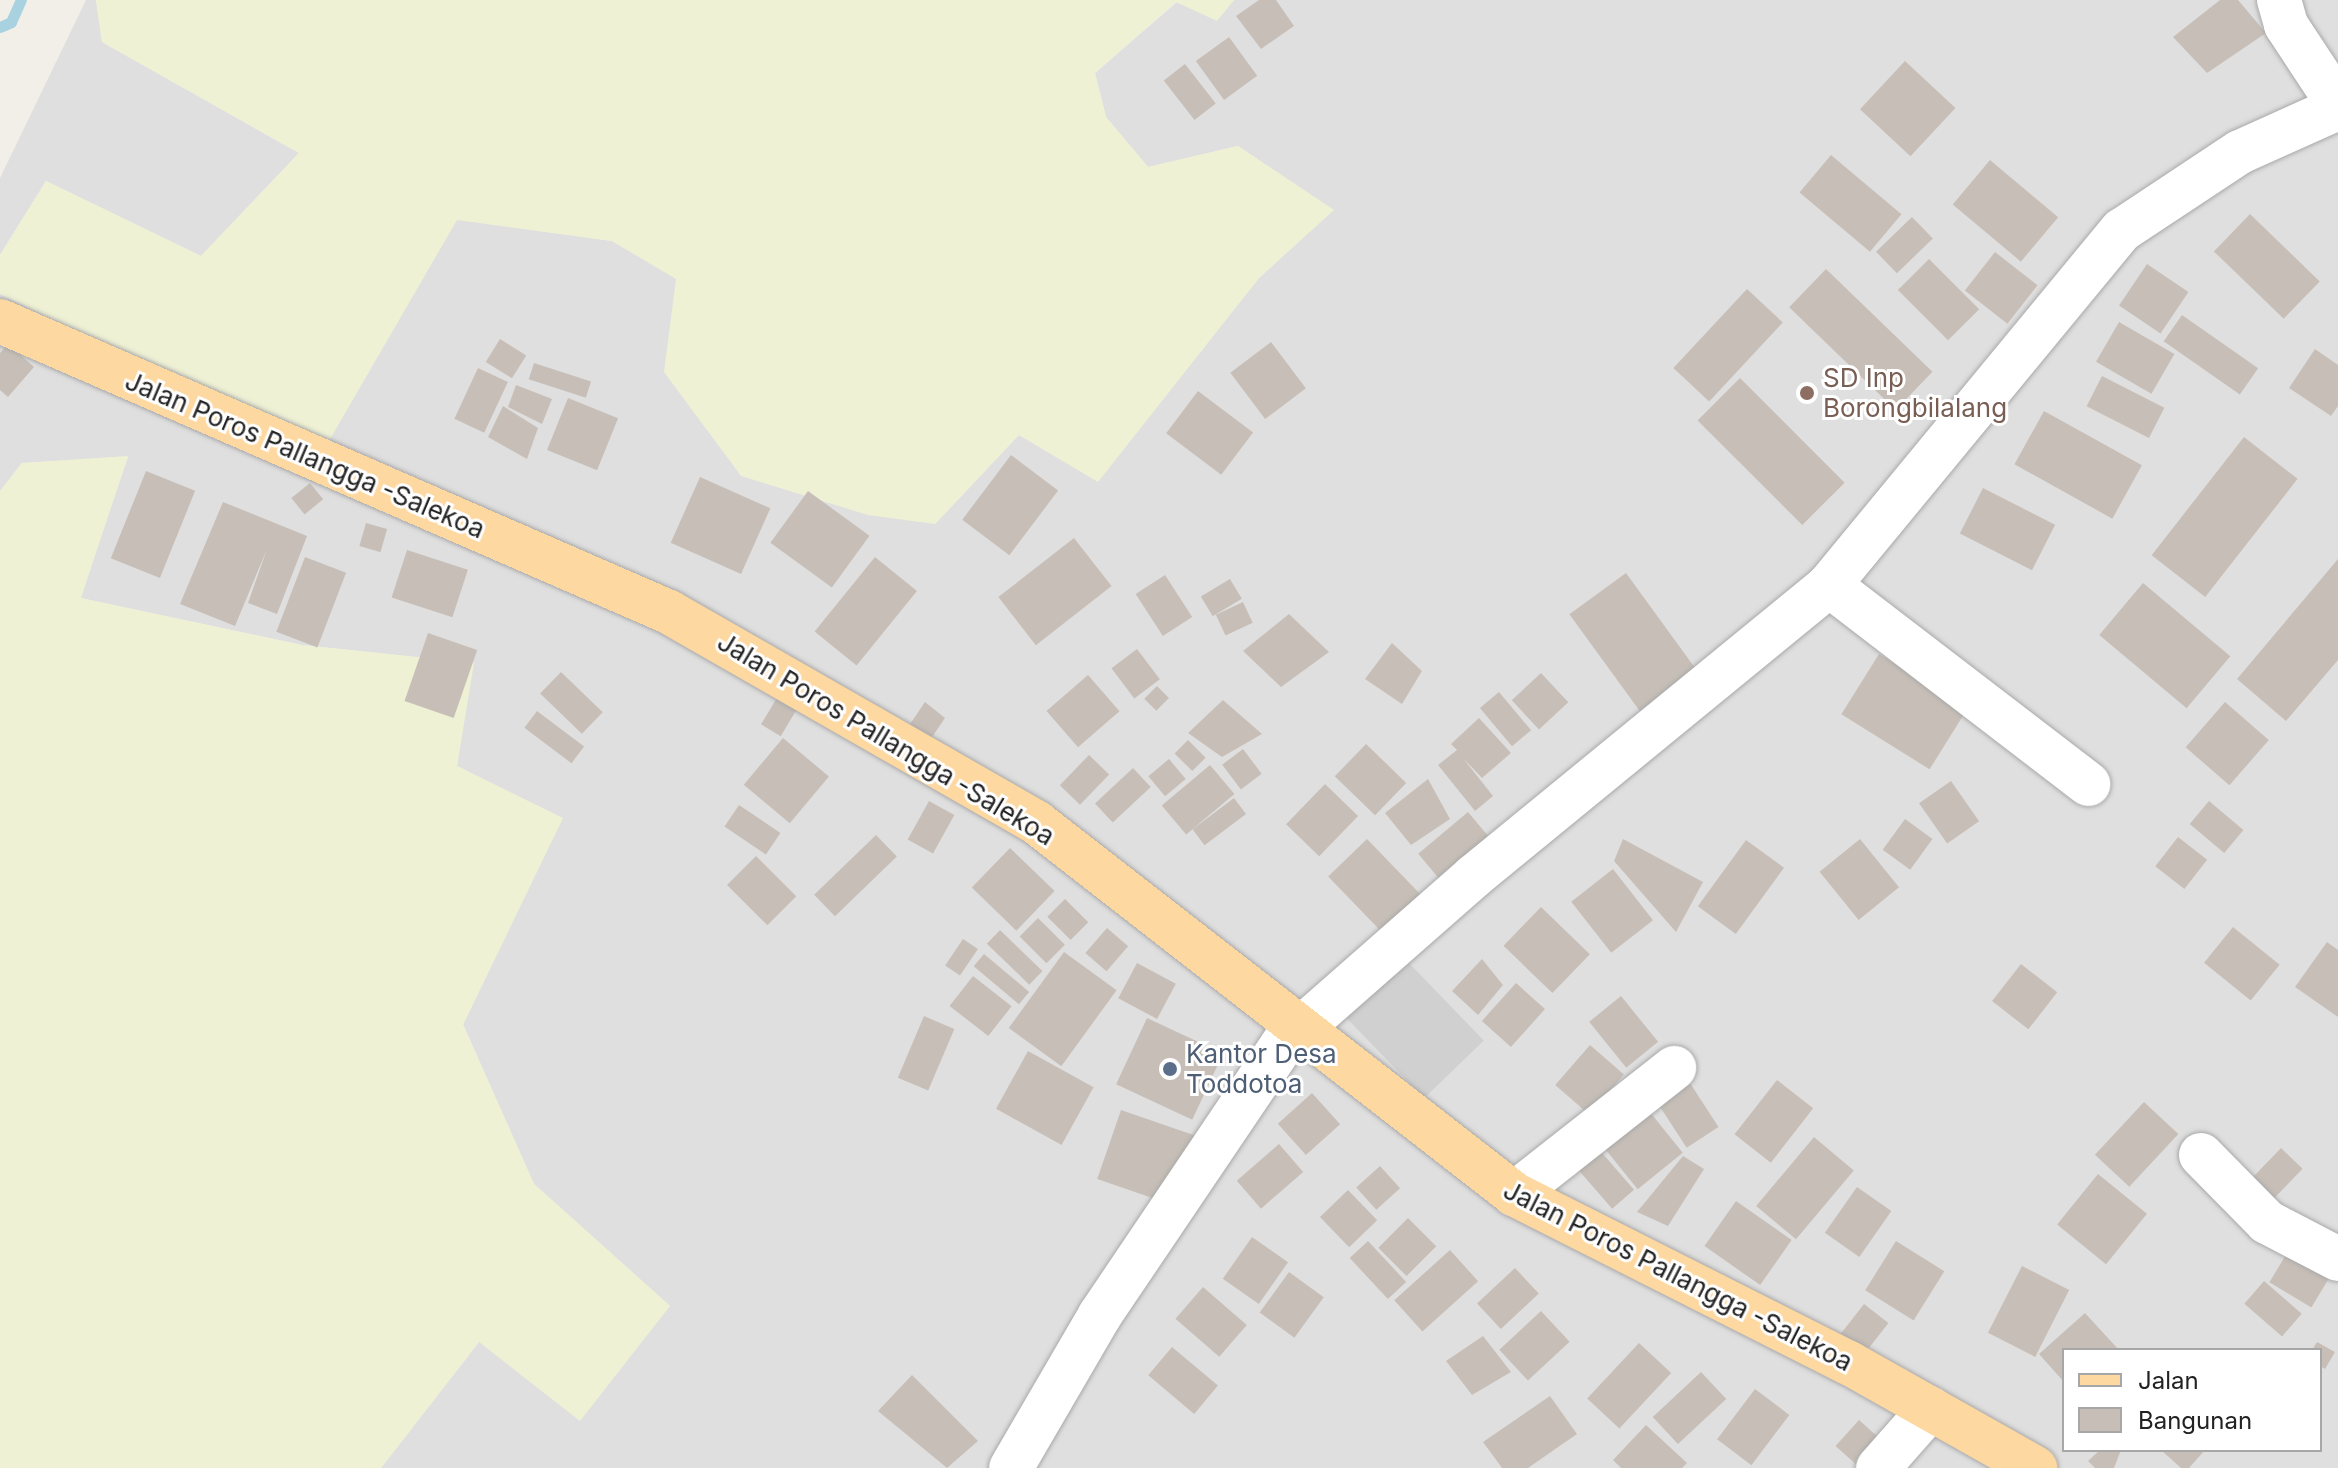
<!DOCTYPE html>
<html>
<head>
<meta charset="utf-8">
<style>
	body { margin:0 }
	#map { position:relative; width:2338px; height:1468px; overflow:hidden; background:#f2efe8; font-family:Inter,sans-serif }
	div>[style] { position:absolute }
	.residential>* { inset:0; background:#e0dfdf }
	.religious>* { inset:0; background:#d0d0d0; transform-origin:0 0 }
	.farmland>* { inset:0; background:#eef1d4 }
	.stream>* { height:11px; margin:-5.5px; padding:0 5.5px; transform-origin:5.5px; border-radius:5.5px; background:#a8d2e0 }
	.building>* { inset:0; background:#c7bfb7; transform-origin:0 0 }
	.roads { filter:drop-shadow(0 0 2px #a9a9a9) drop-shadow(0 0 2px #a9a9a9) }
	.minor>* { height:44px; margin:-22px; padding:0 22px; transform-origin:22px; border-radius:22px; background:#fff }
	.major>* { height:44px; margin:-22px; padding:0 22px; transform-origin:22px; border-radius:22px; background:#fed8a1 }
	.dots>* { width:22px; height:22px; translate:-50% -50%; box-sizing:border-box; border:4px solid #fff; border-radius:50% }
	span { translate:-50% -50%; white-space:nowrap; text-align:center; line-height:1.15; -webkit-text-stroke:6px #fff; paint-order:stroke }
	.education-label { font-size:26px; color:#785e54 }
	.left { translate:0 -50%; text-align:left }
	.street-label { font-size:26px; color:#222 }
	.service-label { font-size:26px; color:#4e5e75 }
	.legend { position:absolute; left:2062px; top:1348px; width:260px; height:104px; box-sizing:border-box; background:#fff; border:2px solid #a7a7a7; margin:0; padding:10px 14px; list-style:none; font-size:24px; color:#222 }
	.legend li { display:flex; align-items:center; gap:16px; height:40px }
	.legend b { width:40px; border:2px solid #a7a7a7 }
</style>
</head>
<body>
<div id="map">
	<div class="residential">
		<i style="clip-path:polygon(86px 0,96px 0,102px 42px,299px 153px,201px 256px,46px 181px,0 255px,0 178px)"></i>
		<i style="clip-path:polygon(evenodd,1234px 0,2338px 0,2338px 1468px,381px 1468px,479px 1342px,670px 1306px,534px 1184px,463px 1024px,562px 819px,457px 766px,473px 663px,302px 645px,80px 598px,128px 457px,22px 463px,0 491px,0 294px,323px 451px,457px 219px,612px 241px,677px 279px,665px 372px,935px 524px,1019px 435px,1098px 481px,1259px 278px,1333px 210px,1238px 146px,1148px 167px,1106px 117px,1095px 73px,1177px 2px,1217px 20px,1234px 0,2064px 1350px,2320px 1350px,2320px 1450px,2064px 1450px,2064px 1350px)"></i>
	</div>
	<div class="religious">
		<i style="left:1406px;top:960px;width:112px;height:83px;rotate:46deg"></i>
	</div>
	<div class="farmland">
		<i style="clip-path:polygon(96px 0,1234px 0,1217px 21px,1176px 2px,1095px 73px,1106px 117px,1148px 167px,1238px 146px,1334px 210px,1259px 278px,1098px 482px,1019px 435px,935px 524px,868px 515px,741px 476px,664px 372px,676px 279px,612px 241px,457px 220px,323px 451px,0 294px,0 255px,46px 181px,201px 256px,299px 153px,102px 42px)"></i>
		<i style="clip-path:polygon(128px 456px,81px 598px,302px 645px,474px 663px,457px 766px,563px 818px,463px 1025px,534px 1184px,670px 1306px,580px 1421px,479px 1342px,381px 1468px,0 1468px,0 491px,22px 463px)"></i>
	</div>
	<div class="stream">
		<i style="left:0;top:27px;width:12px;rotate:-24deg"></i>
		<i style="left:11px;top:22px;width:24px;rotate:-66deg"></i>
	</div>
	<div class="building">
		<i style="clip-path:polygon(1259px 0,1276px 0,1294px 26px,1261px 49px,1236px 16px)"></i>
		<i style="clip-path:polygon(2220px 0,2238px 0,2266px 33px,2207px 73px,2173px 37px)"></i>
		<i style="left:1229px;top:37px;width:48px;height:41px;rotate:54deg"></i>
		<i style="left:1905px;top:61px;width:69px;height:66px;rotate:43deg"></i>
		<i style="left:1185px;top:64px;width:50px;height:27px;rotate:52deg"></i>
		<i style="left:1831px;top:155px;width:92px;height:49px;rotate:40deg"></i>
		<i style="left:1990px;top:160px;width:89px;height:58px;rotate:40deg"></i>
		<i style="left:2250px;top:214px;width:97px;height:52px;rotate:44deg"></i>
		<i style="left:1912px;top:217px;width:30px;height:50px;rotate:46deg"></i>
		<i style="left:1995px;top:252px;width:54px;height:49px;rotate:38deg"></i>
		<i style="left:1929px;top:259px;width:71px;height:44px;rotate:45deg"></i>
		<i style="left:2147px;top:264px;width:50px;height:50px;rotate:34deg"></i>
		<i style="left:1826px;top:269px;width:148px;height:53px;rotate:44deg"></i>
		<i style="left:1747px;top:289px;width:49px;height:108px;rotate:43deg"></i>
		<i style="left:2182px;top:315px;width:93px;height:32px;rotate:35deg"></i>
		<i style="left:2119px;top:322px;width:64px;height:46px;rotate:30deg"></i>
		<i style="left:500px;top:339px;width:31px;height:27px;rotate:32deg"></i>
		<i style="left:1271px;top:342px;width:58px;height:51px;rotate:53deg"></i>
		<i style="clip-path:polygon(8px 344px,34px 367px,8px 397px,0 390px,0 353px)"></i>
		<i style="clip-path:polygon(2315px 349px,2338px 365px,2338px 406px,2331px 416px,2289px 388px)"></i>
		<i style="left:534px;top:363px;width:60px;height:17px;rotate:18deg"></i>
		<i style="left:478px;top:368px;width:33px;height:56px;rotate:25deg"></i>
		<i style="left:2102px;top:376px;width:70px;height:34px;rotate:27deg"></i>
		<i style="left:1740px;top:378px;width:148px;height:60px;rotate:45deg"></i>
		<i style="clip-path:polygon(516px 385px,552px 399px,542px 424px,508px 407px)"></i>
		<i style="left:1198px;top:391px;width:69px;height:53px;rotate:37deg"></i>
		<i style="left:568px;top:398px;width:54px;height:56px;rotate:22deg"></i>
		<i style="clip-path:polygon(503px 406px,538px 428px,527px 459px,488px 437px)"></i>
		<i style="left:2044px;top:411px;width:112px;height:61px;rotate:29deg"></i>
		<i style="left:2244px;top:437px;width:68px;height:150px;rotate:38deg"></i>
		<i style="left:1011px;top:455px;width:59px;height:81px;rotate:37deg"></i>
		<i style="left:146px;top:471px;width:53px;height:94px;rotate:22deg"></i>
		<i style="left:700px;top:477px;width:77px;height:72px;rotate:24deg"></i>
		<i style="left:310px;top:483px;width:21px;height:24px;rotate:51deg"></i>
		<i style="left:1983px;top:488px;width:81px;height:51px;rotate:27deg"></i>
		<i style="left:808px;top:491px;width:76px;height:64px;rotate:36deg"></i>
		<i style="clip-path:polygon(223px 502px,307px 536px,277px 614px,248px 603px,267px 549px,235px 626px,180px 604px)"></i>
		<i style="left:366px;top:523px;width:22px;height:24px;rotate:16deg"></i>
		<i style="left:1074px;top:538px;width:61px;height:96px;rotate:52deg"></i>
		<i style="left:407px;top:550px;width:64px;height:50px;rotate:18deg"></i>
		<i style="left:305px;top:557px;width:44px;height:80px;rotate:21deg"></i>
		<i style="left:875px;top:557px;width:54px;height:96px;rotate:39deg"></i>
		<i style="clip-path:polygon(2338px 559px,2338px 660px,2286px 721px,2237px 679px)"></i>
		<i style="left:1626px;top:573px;width:120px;height:70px;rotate:54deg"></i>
		<i style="left:1165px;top:575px;width:50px;height:35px;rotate:57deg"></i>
		<i style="left:1230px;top:579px;width:23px;height:34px;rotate:59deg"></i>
		<i style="left:2143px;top:583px;width:114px;height:68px;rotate:40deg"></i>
		<i style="left:1243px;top:602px;width:23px;height:30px;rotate:65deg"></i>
		<i style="clip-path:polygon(1289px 614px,1329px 652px,1281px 687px,1243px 651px)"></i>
		<i style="left:428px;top:633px;width:52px;height:72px;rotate:19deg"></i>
		<i style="clip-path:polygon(1392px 643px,1422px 671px,1402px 704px,1365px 679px)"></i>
		<i style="left:1137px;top:649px;width:38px;height:32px;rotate:53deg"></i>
		<i style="left:1879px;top:654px;width:104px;height:71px;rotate:32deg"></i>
		<i style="left:561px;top:672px;width:58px;height:30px;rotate:44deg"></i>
		<i style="left:1541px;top:673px;width:40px;height:40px;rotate:47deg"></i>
		<i style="left:1088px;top:675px;width:48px;height:55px;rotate:49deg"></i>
		<i style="left:1157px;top:686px;width:17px;height:18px;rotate:45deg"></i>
		<i style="left:1499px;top:692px;width:50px;height:25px;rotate:50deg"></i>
		<i style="left:778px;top:696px;width:23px;height:33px;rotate:31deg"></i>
		<i style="clip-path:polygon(1223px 700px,1262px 734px,1222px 757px,1188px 733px)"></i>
		<i style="clip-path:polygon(925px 702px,945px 718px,924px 749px,906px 730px)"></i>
		<i style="left:2225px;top:702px;width:58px;height:60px;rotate:41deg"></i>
		<i style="left:537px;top:711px;width:59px;height:21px;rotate:37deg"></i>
		<i style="clip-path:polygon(1479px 718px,1511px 753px,1482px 778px,1463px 758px,1493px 796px,1475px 811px,1438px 765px,1457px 750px,1451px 744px)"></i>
		<i style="left:783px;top:738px;width:60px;height:61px;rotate:40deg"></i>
		<i style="left:1188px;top:740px;width:25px;height:19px;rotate:45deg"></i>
		<i style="left:1366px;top:744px;width:56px;height:45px;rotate:44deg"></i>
		<i style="left:1243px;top:749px;width:31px;height:26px;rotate:53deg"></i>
		<i style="left:1089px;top:755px;width:28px;height:42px;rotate:44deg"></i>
		<i style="left:1169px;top:759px;width:26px;height:27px;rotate:50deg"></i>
		<i style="left:1210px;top:765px;width:38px;height:63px;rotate:50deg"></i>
		<i style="left:1133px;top:768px;width:26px;height:52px;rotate:47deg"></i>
		<i style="clip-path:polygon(1428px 779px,1450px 819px,1411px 845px,1385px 813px)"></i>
		<i style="left:1951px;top:781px;width:49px;height:39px;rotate:55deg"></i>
		<i style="left:1325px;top:784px;width:46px;height:56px;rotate:44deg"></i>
		<i style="left:1234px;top:798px;width:20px;height:52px;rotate:53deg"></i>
		<i style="left:929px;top:801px;width:29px;height:44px;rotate:29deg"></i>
		<i style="left:2209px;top:801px;width:45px;height:30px;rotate:40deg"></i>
		<i style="left:739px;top:805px;width:50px;height:26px;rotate:34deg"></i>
		<i style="left:1468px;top:812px;width:40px;height:65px;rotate:50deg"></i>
		<i style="left:1905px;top:819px;width:34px;height:38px;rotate:36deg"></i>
		<i style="left:876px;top:835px;width:30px;height:86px;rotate:46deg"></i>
		<i style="left:2178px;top:837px;width:37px;height:37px;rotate:38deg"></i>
		<i style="left:1367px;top:839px;width:81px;height:54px;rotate:46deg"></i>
		<i style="clip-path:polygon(1623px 839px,1703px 882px,1676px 932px,1614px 861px)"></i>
		<i style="left:1860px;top:839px;width:62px;height:52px;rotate:51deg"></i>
		<i style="left:1746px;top:840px;width:47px;height:82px;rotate:36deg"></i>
		<i style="left:1010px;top:848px;width:62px;height:55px;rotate:44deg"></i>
		<i style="left:756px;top:856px;width:57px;height:41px;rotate:45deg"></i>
		<i style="left:1613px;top:869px;width:65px;height:53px;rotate:52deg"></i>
		<i style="left:1065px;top:899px;width:33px;height:25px;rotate:45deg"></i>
		<i style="left:1541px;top:907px;width:68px;height:54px;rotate:44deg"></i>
		<i style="left:1038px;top:918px;width:38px;height:26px;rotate:45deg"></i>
		<i style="left:2233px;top:927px;width:60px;height:46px;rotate:39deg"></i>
		<i style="left:1107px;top:928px;width:28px;height:33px;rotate:41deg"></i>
		<i style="left:1000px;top:930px;width:59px;height:19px;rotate:44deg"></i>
		<i style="left:963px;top:939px;width:18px;height:32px;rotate:34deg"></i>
		<i style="clip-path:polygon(2327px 942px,2338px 950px,2338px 1017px,2295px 987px)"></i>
		<i style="left:1064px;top:952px;width:65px;height:94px;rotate:36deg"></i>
		<i style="left:984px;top:954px;width:59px;height:16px;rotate:40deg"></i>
		<i style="clip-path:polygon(1482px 959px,1503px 985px,1478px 1015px,1452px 991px)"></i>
		<i style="left:1137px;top:963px;width:44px;height:40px;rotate:28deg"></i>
		<i style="left:2021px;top:964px;width:46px;height:47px;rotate:38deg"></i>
		<i style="left:973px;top:976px;width:49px;height:38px;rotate:38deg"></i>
		<i style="left:1516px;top:983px;width:39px;height:51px;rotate:42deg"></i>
		<i style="left:1621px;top:996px;width:59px;height:41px;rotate:51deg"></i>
		<i style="left:924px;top:1016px;width:33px;height:67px;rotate:23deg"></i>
		<i style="left:1147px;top:1018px;width:84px;height:73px;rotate:25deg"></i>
		<i style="left:1590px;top:1045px;width:45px;height:53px;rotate:41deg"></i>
		<i style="left:1028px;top:1051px;width:75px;height:66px;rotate:29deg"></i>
		<i style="left:1688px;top:1080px;width:56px;height:38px;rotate:57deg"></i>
		<i style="left:1777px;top:1080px;width:46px;height:69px;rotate:38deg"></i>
		<i style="left:1312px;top:1093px;width:42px;height:46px;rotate:48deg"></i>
		<i style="left:2144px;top:1102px;width:47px;height:72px;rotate:43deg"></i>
		<i style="left:1645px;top:1106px;width:60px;height:58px;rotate:51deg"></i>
		<i style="left:1121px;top:1110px;width:79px;height:73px;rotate:19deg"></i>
		<i style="left:1814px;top:1137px;width:52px;height:90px;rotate:40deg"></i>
		<i style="left:1279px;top:1144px;width:37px;height:56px;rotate:49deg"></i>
		<i style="left:1596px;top:1146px;width:58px;height:29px;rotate:49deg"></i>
		<i style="left:2281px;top:1148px;width:30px;height:51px;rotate:44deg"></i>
		<i style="clip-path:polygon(1683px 1156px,1704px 1169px,1668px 1226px,1637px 1212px)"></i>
		<i style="left:1380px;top:1166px;width:30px;height:32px;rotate:48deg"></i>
		<i style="left:2098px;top:1174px;width:63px;height:65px;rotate:39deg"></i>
		<i style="left:1857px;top:1187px;width:42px;height:56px;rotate:35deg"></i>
		<i style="left:1348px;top:1190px;width:42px;height:39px;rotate:46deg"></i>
		<i style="left:1736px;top:1201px;width:68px;height:55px;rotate:35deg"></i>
		<i style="left:1408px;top:1218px;width:40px;height:42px;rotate:45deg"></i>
		<i style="left:1252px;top:1237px;width:44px;height:51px;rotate:35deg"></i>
		<i style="left:1368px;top:1241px;width:56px;height:25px;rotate:47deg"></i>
		<i style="left:1896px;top:1241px;width:57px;height:58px;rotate:32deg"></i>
		<i style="left:2290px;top:1248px;width:49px;height:40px;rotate:31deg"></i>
		<i style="left:1450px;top:1250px;width:42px;height:75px;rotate:48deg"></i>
		<i style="left:2022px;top:1266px;width:53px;height:75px;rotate:27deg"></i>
		<i style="left:1515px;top:1268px;width:35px;height:52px;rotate:47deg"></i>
		<i style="left:1289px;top:1272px;width:43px;height:50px;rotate:36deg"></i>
		<i style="left:2264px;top:1281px;width:50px;height:30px;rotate:41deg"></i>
		<i style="left:1203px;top:1287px;width:58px;height:42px;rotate:41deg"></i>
		<i style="left:1864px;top:1304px;width:31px;height:45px;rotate:38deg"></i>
		<i style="left:1541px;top:1311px;width:42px;height:57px;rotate:47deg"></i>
		<i style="clip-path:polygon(2085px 1313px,2119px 1350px,2064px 1350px,2064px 1382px,2039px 1354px)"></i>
		<i style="clip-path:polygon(1483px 1336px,1511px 1372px,1472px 1395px,1446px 1361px)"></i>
		<i style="clip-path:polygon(2317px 1342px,2335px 1352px,2325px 1369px,2320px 1366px,2320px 1350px,2312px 1350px)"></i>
		<i style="left:1639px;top:1343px;width:44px;height:76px;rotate:43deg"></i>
		<i style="left:1172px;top:1347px;width:60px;height:37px;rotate:40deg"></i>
		<i style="left:1701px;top:1372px;width:37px;height:66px;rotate:47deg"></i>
		<i style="clip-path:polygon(912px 1375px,978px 1441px,947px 1468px,878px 1411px)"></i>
		<i style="left:1755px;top:1389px;width:43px;height:63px;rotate:37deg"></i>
		<i style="clip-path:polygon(1550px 1396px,1577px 1434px,1528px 1468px,1502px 1468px,1483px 1442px)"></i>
		<i style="left:1859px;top:1420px;width:30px;height:35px;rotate:42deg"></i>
		<i style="clip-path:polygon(1646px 1425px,1687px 1463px,1682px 1468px,1621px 1468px,1613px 1460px)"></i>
		<i style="clip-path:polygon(2100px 1450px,2121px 1450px,2114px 1468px,2095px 1468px,2088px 1461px)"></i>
		<i style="clip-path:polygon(2161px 1450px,2205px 1450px,2189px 1468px,2181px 1468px)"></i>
	</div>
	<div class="roads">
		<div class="minor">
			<i style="left:2279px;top:0;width:26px;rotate:74deg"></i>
			<i style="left:2286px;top:25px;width:95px;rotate:56.6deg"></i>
			<i style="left:1829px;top:585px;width:327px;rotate:37.5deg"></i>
			<i style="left:2201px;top:1155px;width:94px;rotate:45.4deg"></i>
			<i style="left:2267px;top:1222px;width:80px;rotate:27.5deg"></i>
			<i style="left:1514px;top:1194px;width:204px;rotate:-38.2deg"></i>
			<i style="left:1011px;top:1468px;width:177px;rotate:-59.8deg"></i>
			<i style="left:1100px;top:1315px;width:327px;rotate:-56deg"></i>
			<i style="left:1283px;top:1044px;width:254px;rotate:-41.3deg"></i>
			<i style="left:1474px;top:876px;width:459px;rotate:-39.3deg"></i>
			<i style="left:1829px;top:585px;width:460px;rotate:-50.5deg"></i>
			<i style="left:2122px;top:230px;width:141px;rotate:-33.5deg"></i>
			<i style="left:2240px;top:152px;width:107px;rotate:-24.2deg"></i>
			<i style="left:1878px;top:1468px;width:79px;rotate:-48.6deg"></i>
		</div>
		<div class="major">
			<i style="left:0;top:321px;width:730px;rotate:23.51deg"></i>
			<i style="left:669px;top:612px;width:424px;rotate:29.8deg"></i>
			<i style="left:1037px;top:823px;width:604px;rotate:37.87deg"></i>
			<i style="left:1514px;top:1194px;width:375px;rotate:26.8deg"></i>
			<i style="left:1849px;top:1363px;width:214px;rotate:29.4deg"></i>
		</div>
	</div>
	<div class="dots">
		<i style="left:1807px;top:393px;background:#8d6e63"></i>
		<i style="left:1170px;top:1069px;background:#5c6f8a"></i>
	</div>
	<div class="education-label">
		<span class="left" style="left:1823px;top:393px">SD Inp<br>Borongbilalang</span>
	</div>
	<div class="street-label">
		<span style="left:305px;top:455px;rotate:23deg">Jalan Poros Pallangga -Salekoa</span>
		<span style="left:886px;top:739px;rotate:31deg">Jalan Poros Pallangga -Salekoa</span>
		<span style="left:1678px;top:1276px;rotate:27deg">Jalan Poros Pallangga -Salekoa</span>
	</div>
	<div class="service-label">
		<span class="left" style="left:1186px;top:1069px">Kantor Desa<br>Toddotoa</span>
	</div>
	<ul class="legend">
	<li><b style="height:10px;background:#fed8a1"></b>Jalan</li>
	<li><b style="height:22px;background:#c7bfb7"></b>Bangunan</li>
	</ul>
</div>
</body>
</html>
